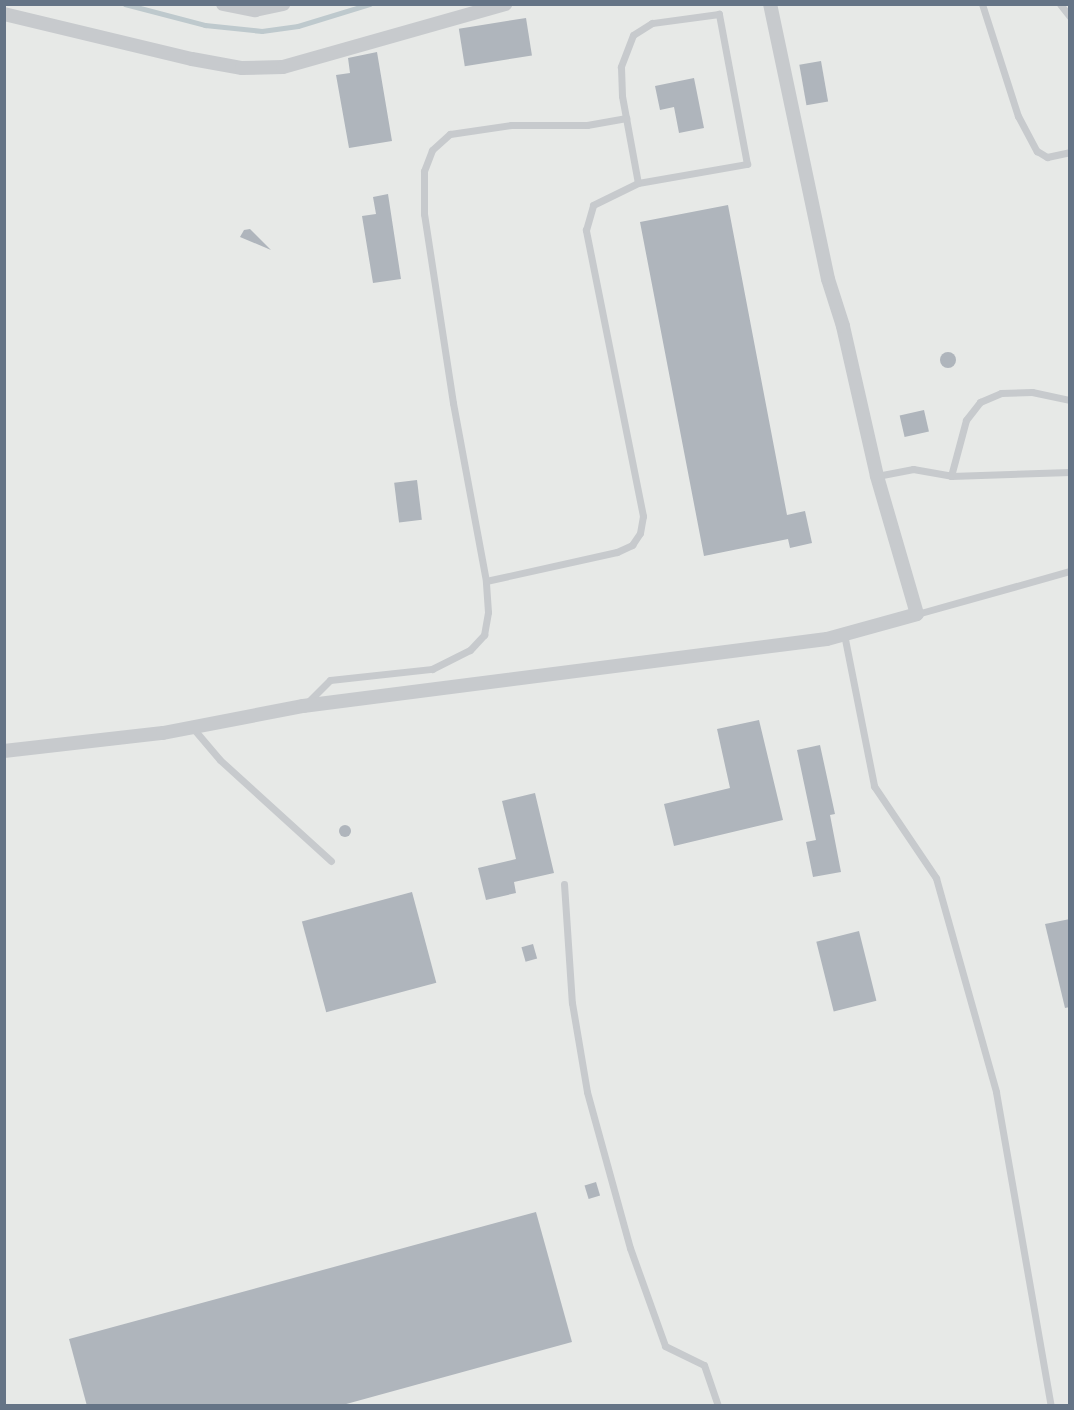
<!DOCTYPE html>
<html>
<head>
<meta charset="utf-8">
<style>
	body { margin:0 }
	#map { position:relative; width:1074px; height:1410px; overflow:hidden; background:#f7f7f3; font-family:"Noto Sans",sans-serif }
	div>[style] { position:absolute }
	.built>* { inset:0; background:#e7e9e7; transform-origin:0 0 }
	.stream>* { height:4.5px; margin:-2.25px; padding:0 2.25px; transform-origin:2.25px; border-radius:2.25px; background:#bec9cd }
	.building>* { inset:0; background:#afb5bc; transform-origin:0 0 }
	.round { border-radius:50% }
	.lane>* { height:7px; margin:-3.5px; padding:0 3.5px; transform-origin:3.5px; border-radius:3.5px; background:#c7cacd }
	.street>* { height:14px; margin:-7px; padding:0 7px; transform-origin:7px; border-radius:7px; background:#c7cacd }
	span { translate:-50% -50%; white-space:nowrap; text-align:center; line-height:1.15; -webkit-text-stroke:6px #fff; paint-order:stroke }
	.frame { position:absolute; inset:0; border:6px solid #657486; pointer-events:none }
</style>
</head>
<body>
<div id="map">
	<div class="built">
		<i style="left:5px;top:5px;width:1064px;height:1400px"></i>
	</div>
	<div class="stream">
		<i style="left:125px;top:4px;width:83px;rotate:14.7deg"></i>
		<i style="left:205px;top:25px;width:57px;rotate:6deg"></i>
		<i style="left:262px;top:31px;width:36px;rotate:-8deg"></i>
		<i style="left:298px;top:26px;width:75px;rotate:-17deg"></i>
	</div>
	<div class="building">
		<i style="left:526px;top:18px;width:38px;height:68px;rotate:81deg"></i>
		<i style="clip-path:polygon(377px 52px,392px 141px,349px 148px,336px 75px,350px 73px,348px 58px)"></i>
		<i style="left:821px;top:61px;width:41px;height:22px;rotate:80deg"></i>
		<i style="clip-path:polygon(694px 78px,704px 128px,679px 133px,674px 107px,660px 110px,655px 86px)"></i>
		<i style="clip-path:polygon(388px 194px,401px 279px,373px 283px,362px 216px,376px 214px,373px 197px)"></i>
		<i style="clip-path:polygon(728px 205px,787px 515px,805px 511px,812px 543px,790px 548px,788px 539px,704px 556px,640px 222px)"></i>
		<i style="clip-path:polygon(250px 229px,271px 250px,240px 237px,244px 230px)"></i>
		<i class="round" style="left:940px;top:352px;width:16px;height:16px"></i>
		<i style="left:924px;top:410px;width:22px;height:25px;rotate:77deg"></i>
		<i style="left:417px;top:480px;width:40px;height:23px;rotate:83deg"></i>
		<i style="clip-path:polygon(759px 720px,783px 820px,674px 846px,664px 804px,730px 788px,717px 729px)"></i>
		<i style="clip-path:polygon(820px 745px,835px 814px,830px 815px,841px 872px,813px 877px,806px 842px,816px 840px,797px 750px)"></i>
		<i style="clip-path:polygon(535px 793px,554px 873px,514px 882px,516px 893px,486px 900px,478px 868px,516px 859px,502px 801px)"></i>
		<i class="round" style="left:339px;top:825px;width:12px;height:12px"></i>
		<i style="left:412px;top:892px;width:94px;height:114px;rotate:75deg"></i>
		<i style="clip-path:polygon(1070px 919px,1070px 1007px,1065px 1008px,1045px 924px)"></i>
		<i style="left:859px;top:931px;width:72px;height:44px;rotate:76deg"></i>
		<i style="left:533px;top:944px;width:15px;height:12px;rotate:74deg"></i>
		<i style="left:596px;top:1182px;width:14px;height:12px;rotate:73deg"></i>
		<i style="clip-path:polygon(536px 1212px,572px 1342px,339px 1406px,87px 1406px,69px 1339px)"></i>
	</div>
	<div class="lane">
		<i style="left:982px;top:4px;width:118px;rotate:72.2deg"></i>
		<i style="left:1018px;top:116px;width:40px;rotate:62deg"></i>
		<i style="left:1037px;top:151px;width:12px;rotate:31deg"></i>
		<i style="left:1047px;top:157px;width:24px;rotate:-12deg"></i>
		<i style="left:1060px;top:4px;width:16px;rotate:52deg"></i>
		<i style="left:877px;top:476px;width:37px;rotate:-11deg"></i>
		<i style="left:913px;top:469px;width:39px;rotate:10deg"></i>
		<i style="left:951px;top:476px;width:119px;rotate:-1.9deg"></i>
		<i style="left:951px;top:476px;width:58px;rotate:-75deg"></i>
		<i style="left:966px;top:420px;width:23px;rotate:-52deg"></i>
		<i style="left:980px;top:402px;width:23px;rotate:-23deg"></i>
		<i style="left:1001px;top:393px;width:31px;rotate:-2deg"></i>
		<i style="left:1032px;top:392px;width:39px;rotate:12deg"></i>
		<i style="left:486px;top:581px;width:134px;rotate:-12.5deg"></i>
		<i style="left:617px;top:552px;width:17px;rotate:-25deg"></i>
		<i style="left:632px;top:545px;width:14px;rotate:-56deg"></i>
		<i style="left:640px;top:533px;width:17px;rotate:-80deg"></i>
		<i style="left:643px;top:516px;width:292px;rotate:-101.3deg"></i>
		<i style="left:586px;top:230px;width:26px;rotate:-74deg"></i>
		<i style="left:593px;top:205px;width:50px;rotate:-26.1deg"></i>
		<i style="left:638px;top:183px;width:111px;rotate:-9.9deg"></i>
		<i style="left:747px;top:164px;width:153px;rotate:-100.6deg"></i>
		<i style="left:719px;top:14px;width:68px;rotate:172.3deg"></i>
		<i style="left:652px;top:23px;width:22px;rotate:148deg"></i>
		<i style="left:633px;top:35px;width:34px;rotate:111deg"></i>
		<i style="left:621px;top:67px;width:29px;rotate:88deg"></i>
		<i style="left:622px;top:96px;width:88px;rotate:79.6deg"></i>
		<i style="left:917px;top:614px;width:159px;rotate:-15.7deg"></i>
		<i style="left:844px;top:634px;width:155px;rotate:78.8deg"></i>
		<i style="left:874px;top:786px;width:111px;rotate:56deg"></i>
		<i style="left:936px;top:878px;width:222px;rotate:74.3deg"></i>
		<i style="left:996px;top:1092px;width:319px;rotate:80.1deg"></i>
		<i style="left:305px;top:705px;width:35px;rotate:-45deg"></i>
		<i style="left:330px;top:680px;width:103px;rotate:-6.2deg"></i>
		<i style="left:432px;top:669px;width:42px;rotate:-26.6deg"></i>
		<i style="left:470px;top:650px;width:21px;rotate:-47deg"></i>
		<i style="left:484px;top:635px;width:23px;rotate:-80deg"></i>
		<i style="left:488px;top:612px;width:31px;rotate:-94deg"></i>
		<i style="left:486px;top:581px;width:181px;rotate:-100.5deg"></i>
		<i style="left:453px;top:403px;width:191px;rotate:-98.7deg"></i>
		<i style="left:424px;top:214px;width:43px;rotate:-90deg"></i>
		<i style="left:424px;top:171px;width:22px;rotate:-69deg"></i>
		<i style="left:432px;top:150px;width:24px;rotate:-42deg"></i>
		<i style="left:450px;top:134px;width:62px;rotate:-8.4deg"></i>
		<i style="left:511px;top:125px;width:76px"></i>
		<i style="left:587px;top:125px;width:40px;rotate:-10deg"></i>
		<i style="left:192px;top:727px;width:43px;rotate:49.7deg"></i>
		<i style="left:220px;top:760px;width:150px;rotate:42.3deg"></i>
		<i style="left:564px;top:884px;width:119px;rotate:86.2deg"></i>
		<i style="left:572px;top:1003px;width:90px;rotate:80.4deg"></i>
		<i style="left:587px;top:1092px;width:162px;rotate:74.6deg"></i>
		<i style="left:630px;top:1248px;width:104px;rotate:70.3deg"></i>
		<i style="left:665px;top:1346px;width:43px;rotate:26deg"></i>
		<i style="left:704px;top:1365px;width:43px;rotate:71.1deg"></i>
	</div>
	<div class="street">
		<i style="left:223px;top:4px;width:33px;rotate:11deg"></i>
		<i style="left:255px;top:10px;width:29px;rotate:-12deg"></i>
		<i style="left:4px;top:14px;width:193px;rotate:13.5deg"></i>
		<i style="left:192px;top:59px;width:51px;rotate:10.2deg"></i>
		<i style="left:242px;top:68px;width:41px;rotate:-1.4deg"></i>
		<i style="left:283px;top:67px;width:231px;rotate:-15.8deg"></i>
		<i style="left:4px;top:751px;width:160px;rotate:-6.5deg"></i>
		<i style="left:163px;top:733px;width:143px;rotate:-10.9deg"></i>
		<i style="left:303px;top:706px;width:528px;rotate:-7.29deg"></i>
		<i style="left:827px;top:639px;width:93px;rotate:-15.5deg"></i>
		<i style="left:917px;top:614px;width:144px;rotate:-106.2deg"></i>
		<i style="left:877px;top:476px;width:154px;rotate:-102.8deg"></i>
		<i style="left:843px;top:326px;width:49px;rotate:-107.7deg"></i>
		<i style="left:828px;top:279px;width:281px;rotate:-101.9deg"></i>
	</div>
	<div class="frame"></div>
</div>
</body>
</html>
